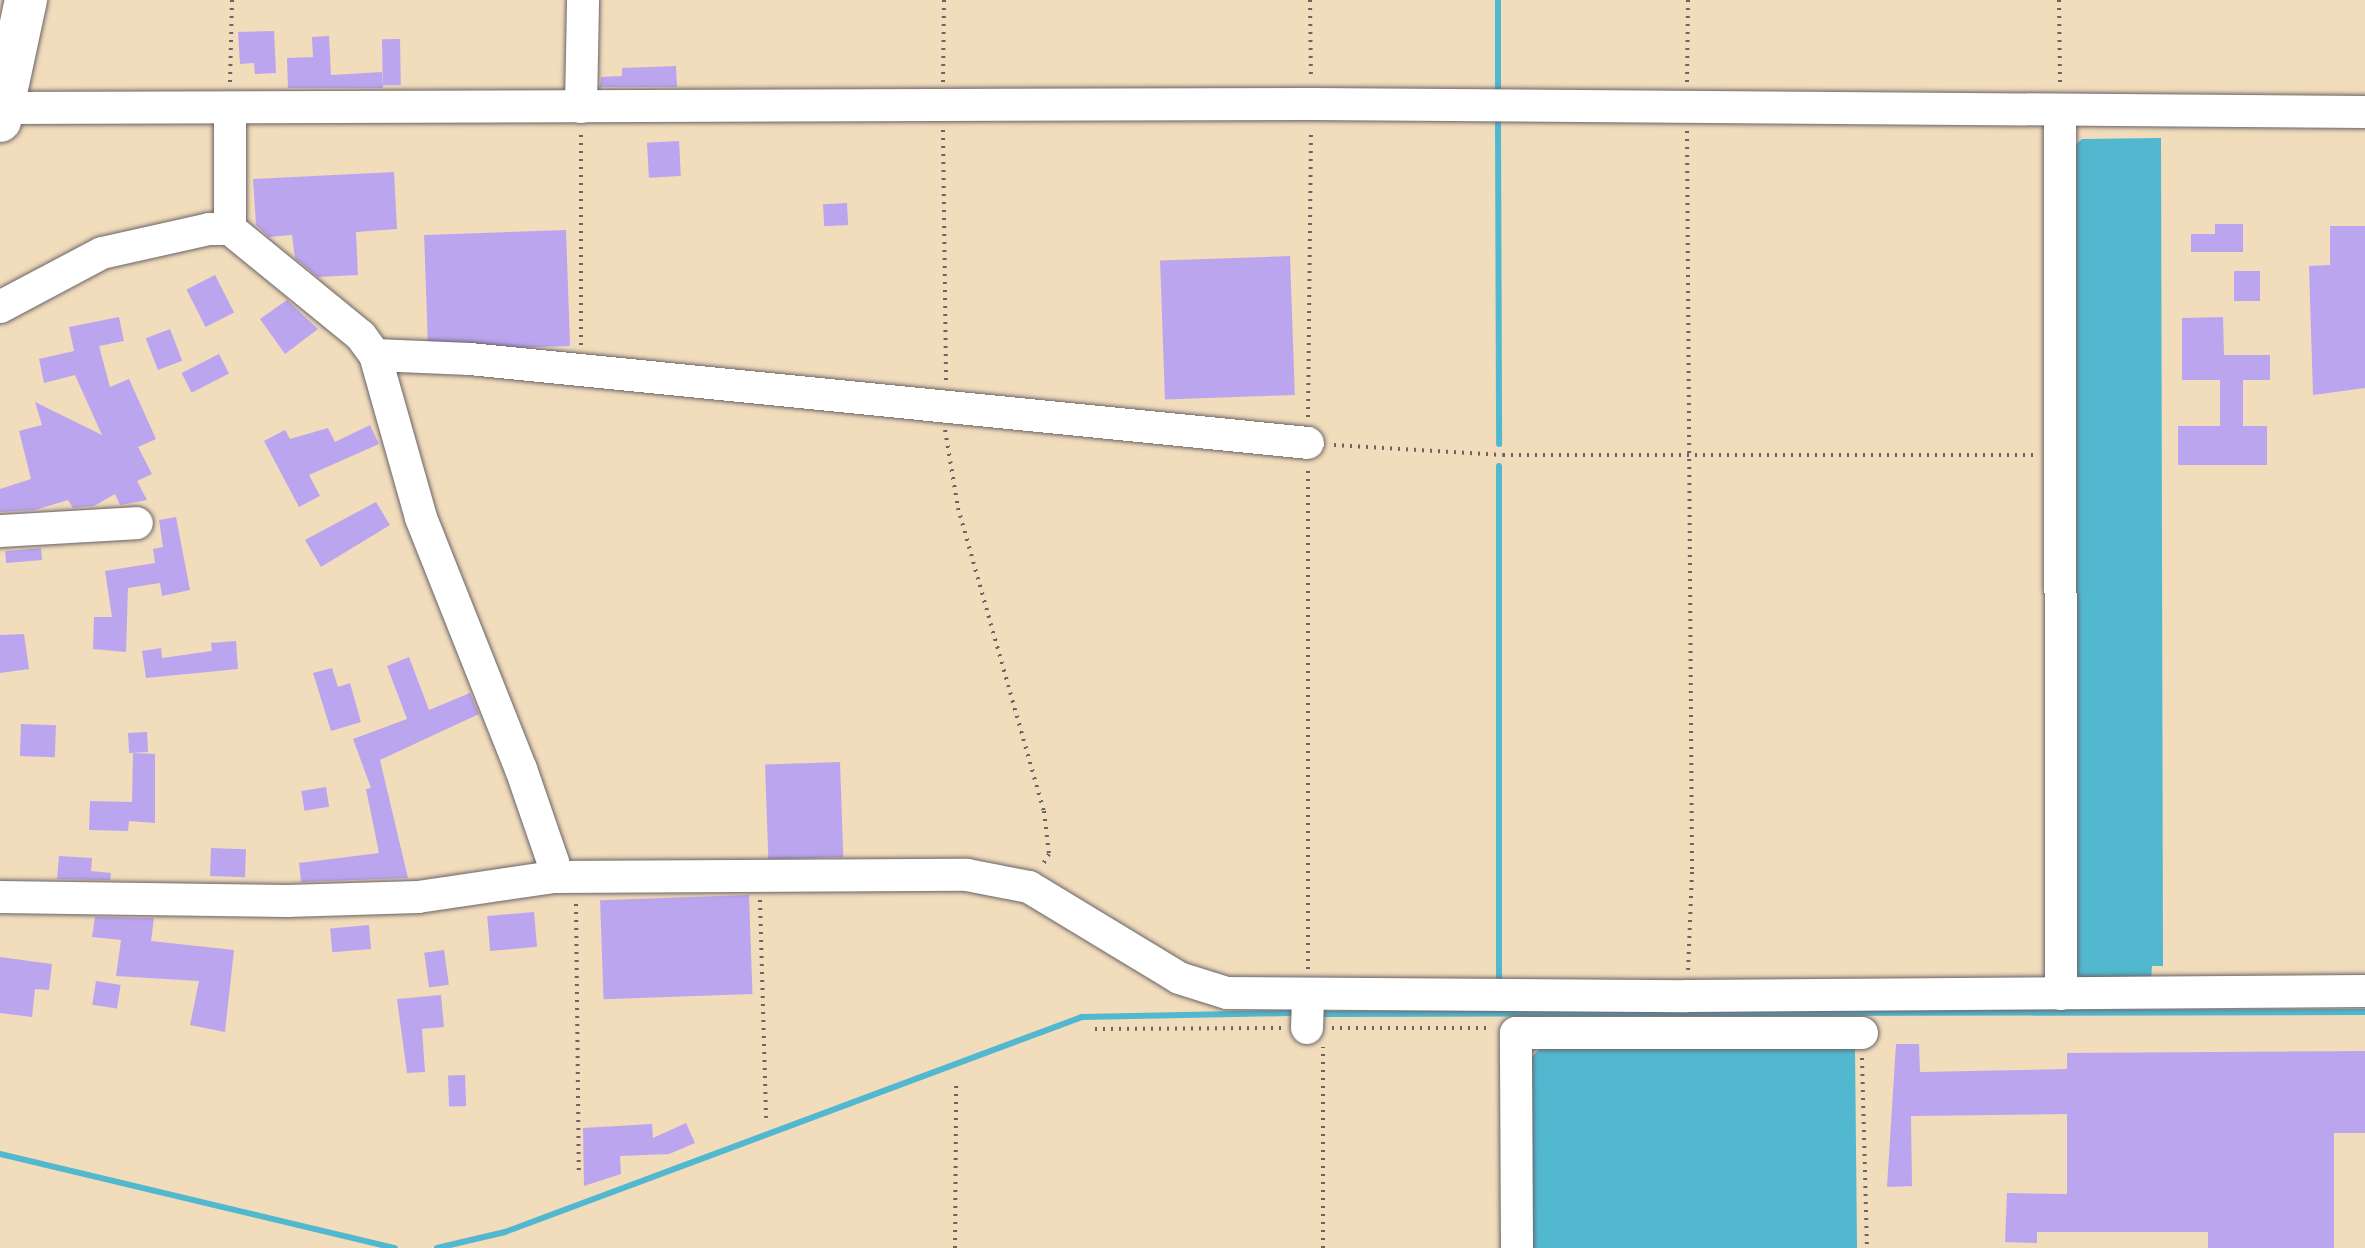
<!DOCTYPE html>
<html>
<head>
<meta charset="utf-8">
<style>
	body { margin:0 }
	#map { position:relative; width:2365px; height:1248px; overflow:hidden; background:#f1dcbb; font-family:Cardo,serif }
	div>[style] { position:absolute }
	.water>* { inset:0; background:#51b8d0 }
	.stream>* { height:6px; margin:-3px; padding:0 3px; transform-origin:3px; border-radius:3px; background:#51b8d0 }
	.building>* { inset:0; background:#bca5ef; transform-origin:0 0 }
	.path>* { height:4px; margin-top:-2px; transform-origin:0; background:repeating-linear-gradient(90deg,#6a6368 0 2px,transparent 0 8px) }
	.roads { filter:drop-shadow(0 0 2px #6a6368) drop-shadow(0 0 2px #6a6368) }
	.minor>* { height:32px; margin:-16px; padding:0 16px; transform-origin:16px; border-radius:16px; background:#fff }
	.major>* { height:42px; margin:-21px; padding:0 21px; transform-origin:21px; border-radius:21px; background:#fff }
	span { translate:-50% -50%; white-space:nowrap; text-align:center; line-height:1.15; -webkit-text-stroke:6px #fdfcf7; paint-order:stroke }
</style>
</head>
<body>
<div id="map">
	<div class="water">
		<i style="clip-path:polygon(2161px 138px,2163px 966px,2152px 966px,2151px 980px,2082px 979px,2071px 967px,2068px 151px,2082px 139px)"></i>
		<i style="clip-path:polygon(1546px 1042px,1855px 1048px,1857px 1248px,1528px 1248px,1525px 1064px)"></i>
	</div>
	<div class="stream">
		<i style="left:1498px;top:0;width:88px;rotate:90deg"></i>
		<i style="left:1498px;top:123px;width:321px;rotate:89.8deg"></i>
		<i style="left:1499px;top:466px;width:512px;rotate:90deg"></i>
		<i style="left:1317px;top:1014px;width:1048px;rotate:-0.11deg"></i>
		<i style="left:0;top:1154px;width:406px;rotate:13.4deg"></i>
		<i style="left:437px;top:1248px;width:70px;rotate:-13.2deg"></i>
		<i style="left:505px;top:1232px;width:616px;rotate:-20.44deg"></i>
		<i style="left:1082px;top:1017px;width:215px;rotate:-1.1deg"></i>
	</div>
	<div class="building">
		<i style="clip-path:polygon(274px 31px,276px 73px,255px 74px,254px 63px,240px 64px,238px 32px)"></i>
		<i style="clip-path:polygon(329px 36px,331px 75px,382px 72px,383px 88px,288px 88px,287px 58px,313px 57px,312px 37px)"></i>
		<i style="left:400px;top:39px;width:46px;height:18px;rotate:89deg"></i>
		<i style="clip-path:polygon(676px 66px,677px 87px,600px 87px,601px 77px,622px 76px,622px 68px)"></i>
		<i style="left:679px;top:141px;width:35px;height:32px;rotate:87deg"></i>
		<i style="clip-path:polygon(394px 172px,397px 229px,356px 232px,358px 275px,318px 277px,295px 258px,292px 235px,269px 237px,256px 225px,253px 179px)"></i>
		<i style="left:847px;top:203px;width:22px;height:24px;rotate:87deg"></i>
		<i style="clip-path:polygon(2215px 224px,2243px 224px,2243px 252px,2191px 252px,2191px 234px,2215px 234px)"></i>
		<i style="clip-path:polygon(2330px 226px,2365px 226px,2365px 388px,2313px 395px,2309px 266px,2330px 265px)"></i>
		<i style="left:566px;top:230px;width:116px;height:142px;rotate:88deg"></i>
		<i style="left:1290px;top:256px;width:139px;height:130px;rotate:88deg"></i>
		<i style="left:2234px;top:271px;width:26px;height:30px"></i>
		<i style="left:215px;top:275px;width:42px;height:32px;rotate:63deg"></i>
		<i style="clip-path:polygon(287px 300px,318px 329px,285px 354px,260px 319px)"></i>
		<i style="clip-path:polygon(119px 317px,124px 341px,99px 346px,110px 387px,129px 379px,156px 439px,138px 447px,152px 474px,137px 481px,147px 500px,120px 505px,115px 494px,94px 506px,73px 508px,68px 500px,35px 510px,0 512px,0 489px,31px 479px,19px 431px,42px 425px,35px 402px,102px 435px,75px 375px,44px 383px,39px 359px,74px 351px,69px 327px)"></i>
		<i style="clip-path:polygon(2223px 317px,2224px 355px,2270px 355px,2270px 380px,2243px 380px,2243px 426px,2267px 426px,2267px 465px,2178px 465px,2178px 426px,2220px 426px,2220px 380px,2182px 380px,2182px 318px)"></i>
		<i style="left:170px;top:329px;width:34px;height:26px;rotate:69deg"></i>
		<i style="left:219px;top:354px;width:22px;height:42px;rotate:63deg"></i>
		<i style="clip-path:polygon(370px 425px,379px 444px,309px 475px,320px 496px,299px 507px,264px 441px,285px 430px,290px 439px,328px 428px,335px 442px)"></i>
		<i style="clip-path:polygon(376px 502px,390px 525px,321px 567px,305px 540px)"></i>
		<i style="clip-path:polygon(176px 517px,190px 590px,162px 596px,160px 583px,128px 588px,126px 652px,93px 649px,94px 617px,112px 617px,105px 571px,155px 563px,153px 549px,163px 547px,159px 520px)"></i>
		<i style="left:41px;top:548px;width:12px;height:36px;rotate:85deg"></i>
		<i style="clip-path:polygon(24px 634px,29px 669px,0 673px,0 635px)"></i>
		<i style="clip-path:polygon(236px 641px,238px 669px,146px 678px,142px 651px,161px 648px,162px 658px,212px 651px,211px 643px)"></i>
		<i style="clip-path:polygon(409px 657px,429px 710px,470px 693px,479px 714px,380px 760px,408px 878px,301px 882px,299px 863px,379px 853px,366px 789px,371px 788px,353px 739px,407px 719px,387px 666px)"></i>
		<i style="clip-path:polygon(332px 668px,338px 687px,350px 683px,361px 722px,331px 731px,313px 673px)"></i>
		<i style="left:21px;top:724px;width:35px;height:32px;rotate:2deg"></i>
		<i style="left:147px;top:732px;width:20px;height:19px;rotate:87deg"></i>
		<i style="clip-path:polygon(133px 753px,155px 754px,155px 823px,129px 821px,128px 831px,89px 830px,90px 801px,132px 802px)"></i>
		<i style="left:840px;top:762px;width:95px;height:75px;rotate:88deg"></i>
		<i style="left:326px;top:787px;width:20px;height:25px;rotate:81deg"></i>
		<i style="left:211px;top:848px;width:35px;height:28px;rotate:2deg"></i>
		<i style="clip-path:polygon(59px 856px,92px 858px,91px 871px,111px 873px,110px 880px,57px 879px)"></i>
		<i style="left:749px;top:895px;width:99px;height:149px;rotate:88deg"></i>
		<i style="left:534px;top:912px;width:35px;height:47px;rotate:85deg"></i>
		<i style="clip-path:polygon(95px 917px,154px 918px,151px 941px,234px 950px,225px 1032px,190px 1025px,199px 981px,116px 976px,121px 940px,92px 937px)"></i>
		<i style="left:369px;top:925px;width:24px;height:39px;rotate:85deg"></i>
		<i style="left:444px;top:950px;width:35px;height:20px;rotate:82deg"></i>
		<i style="clip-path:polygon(0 957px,52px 964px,49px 990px,35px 989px,32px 1017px,0 1013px)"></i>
		<i style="left:96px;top:981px;width:25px;height:24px;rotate:9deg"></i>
		<i style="clip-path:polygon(441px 995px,444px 1027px,422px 1029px,425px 1072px,407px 1073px,397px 999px)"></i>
		<i style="clip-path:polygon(1896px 1044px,1919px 1044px,1920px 1072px,2067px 1069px,2067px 1053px,2365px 1051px,2365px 1133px,2334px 1133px,2334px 1248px,2208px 1248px,2208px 1232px,2037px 1232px,2037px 1243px,2005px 1242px,2007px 1193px,2067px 1194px,2067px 1114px,1911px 1116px,1912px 1186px,1887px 1187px)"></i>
		<i style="left:465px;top:1075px;width:31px;height:17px;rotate:88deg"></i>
		<i style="clip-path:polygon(686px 1123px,695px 1143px,669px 1154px,620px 1156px,621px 1174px,584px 1186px,583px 1128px,652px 1124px,653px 1138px)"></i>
	</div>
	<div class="path">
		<i style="left:1310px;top:0;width:77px;rotate:89.3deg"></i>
		<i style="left:2059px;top:0;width:86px;rotate:89.3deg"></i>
		<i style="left:230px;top:82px;width:82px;rotate:-88.6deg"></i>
		<i style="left:943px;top:82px;width:82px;rotate:-89.3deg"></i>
		<i style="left:1687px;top:82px;width:82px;rotate:-89.3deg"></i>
		<i style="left:943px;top:130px;width:252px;rotate:89.3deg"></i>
		<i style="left:1687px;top:131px;width:741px;rotate:89.61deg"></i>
		<i style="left:1692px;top:872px;width:98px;rotate:92.3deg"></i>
		<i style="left:581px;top:345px;width:215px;rotate:-90deg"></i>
		<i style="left:1308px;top:417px;width:287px;rotate:-89.4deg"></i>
		<i style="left:945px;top:430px;width:79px;rotate:80.5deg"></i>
		<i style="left:958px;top:508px;width:315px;rotate:74.2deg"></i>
		<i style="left:1044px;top:811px;width:43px;rotate:83.4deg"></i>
		<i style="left:1049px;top:854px;width:14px;rotate:120deg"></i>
		<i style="left:1334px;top:445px;width:169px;rotate:3.4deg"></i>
		<i style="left:1503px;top:455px;width:530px"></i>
		<i style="left:760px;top:900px;width:218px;rotate:88.4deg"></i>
		<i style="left:576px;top:904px;width:272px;rotate:89.4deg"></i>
		<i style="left:1308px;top:969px;width:499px;rotate:-90deg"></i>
		<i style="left:1332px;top:1028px;width:159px"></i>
		<i style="left:1095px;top:1029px;width:188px;rotate:-0.3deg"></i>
		<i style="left:1862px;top:1058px;width:190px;rotate:88.5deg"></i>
		<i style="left:955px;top:1248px;width:163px;rotate:-89.6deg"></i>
		<i style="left:1323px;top:1248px;width:201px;rotate:-90deg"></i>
	</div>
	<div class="roads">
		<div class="minor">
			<i style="left:581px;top:107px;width:107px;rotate:-88.9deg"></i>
			<i style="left:3px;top:108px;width:1308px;rotate:-0.18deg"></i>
			<i style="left:1311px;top:104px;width:1054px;rotate:0.43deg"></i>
			<i style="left:230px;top:109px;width:120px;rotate:90deg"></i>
			<i style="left:2060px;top:111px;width:883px;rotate:89.94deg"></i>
			<i style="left:0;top:307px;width:115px;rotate:-27.9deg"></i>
			<i style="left:102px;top:253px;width:110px;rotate:-12.6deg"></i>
			<i style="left:209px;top:229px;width:21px"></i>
			<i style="left:230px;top:229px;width:169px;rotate:39.2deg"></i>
			<i style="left:361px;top:336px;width:24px;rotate:54deg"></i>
			<i style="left:375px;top:355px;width:169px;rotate:74.2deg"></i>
			<i style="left:421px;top:518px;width:270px;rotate:68.3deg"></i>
			<i style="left:521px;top:769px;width:98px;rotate:71deg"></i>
			<i style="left:553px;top:862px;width:15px;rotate:90deg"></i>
			<i style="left:375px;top:355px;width:95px;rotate:2.4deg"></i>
			<i style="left:470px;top:359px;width:842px;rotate:5.72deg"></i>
			<i style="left:0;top:531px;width:137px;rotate:-3.3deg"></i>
			<i style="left:0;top:897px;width:287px;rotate:0.8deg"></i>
			<i style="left:287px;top:901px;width:131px;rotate:-1.7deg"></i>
			<i style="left:418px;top:897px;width:136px;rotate:-8.4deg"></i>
			<i style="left:553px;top:877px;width:414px;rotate:-0.3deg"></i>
			<i style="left:967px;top:875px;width:63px;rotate:11deg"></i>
			<i style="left:1029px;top:887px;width:175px;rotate:31.2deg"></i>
			<i style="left:1179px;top:978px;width:50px;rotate:17.4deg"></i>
			<i style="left:1227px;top:993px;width:460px;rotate:0.4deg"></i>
			<i style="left:1687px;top:996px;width:678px;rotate:-0.42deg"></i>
			<i style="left:1307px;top:1028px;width:33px;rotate:-88deg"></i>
			<i style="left:1517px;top:1248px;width:215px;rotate:-90.3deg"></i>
			<i style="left:1516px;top:1033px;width:346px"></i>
		</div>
		<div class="major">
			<i style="left:0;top:121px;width:124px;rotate:-77.9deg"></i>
		</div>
	</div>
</div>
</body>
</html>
